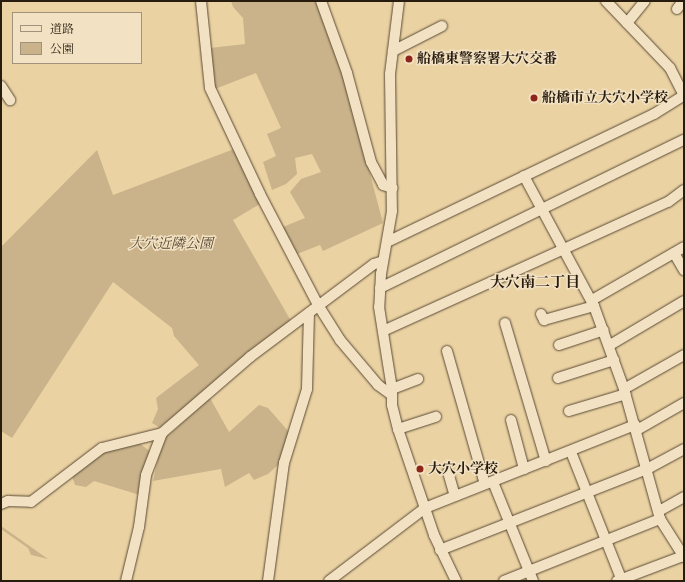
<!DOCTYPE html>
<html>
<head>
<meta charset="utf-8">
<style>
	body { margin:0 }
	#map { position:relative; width:685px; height:582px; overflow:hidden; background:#ebd2a3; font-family:"Libre Bodoni","Noto Serif JP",serif }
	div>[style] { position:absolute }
	.green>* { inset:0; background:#cab38a }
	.roads { filter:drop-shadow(0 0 1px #594a34) drop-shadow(0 0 1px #594a34) }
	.minor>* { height:10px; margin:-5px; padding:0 5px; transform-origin:5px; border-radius:5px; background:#f2e2c3 }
	.dots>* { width:11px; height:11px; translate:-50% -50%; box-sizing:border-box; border:2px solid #f2e2c3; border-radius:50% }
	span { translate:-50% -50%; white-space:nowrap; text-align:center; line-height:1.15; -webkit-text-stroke:3px #f2e2c3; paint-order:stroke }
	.poi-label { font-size:14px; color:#281c0f; font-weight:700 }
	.left { translate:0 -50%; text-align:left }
	.park-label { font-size:14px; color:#594934; font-style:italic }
	.neighbourhood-label { font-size:15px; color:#281c0f; font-weight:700 }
	.frame { position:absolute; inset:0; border:2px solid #281c0f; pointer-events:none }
	.legend { position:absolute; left:12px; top:12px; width:130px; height:52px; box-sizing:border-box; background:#f2e2c3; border:1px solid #a1937b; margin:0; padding:5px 7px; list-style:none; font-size:12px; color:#281c0f }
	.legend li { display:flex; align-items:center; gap:8px; height:20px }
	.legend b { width:20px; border:1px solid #a1937b }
</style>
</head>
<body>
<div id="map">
	<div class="green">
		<i style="clip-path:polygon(231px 1px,317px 1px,343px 72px,383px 223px,323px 251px,320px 245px,297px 254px,283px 227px,305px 218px,290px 192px,301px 179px,321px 172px,312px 154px,295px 158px,297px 174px,286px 184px,272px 190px,263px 162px,276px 156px,267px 134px,281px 128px,256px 73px,215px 89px,210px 48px,245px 44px,243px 18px,233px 7px)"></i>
		<i style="clip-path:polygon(234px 149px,260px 204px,233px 220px,291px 321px,231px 366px,164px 430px,152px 423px,158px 409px,156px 398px,199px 365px,174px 336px,172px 328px,113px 282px,12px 438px,1px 431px,1px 247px,97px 150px,113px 195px)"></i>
		<i style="clip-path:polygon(210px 398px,229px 432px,259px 405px,268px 408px,289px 432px,279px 464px,268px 474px,254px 480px,249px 473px,225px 487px,221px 469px,153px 481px,162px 441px)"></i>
		<i style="clip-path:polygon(139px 443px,152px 453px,143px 496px,94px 481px,86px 487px,75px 485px,71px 473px,104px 450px)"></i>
		<i style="clip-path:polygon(1px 526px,48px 559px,31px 555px,28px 548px,1px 529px)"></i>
	</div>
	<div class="roads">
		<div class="minor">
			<i style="left:201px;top:1px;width:87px;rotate:84.1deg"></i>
			<i style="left:210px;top:88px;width:117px;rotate:64.7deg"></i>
			<i style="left:260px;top:194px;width:125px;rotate:62.4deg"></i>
			<i style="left:318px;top:305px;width:41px;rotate:57.8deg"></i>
			<i style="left:340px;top:340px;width:59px;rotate:49.8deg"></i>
			<i style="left:378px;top:385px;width:17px;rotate:36deg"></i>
			<i style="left:321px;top:1px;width:77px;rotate:70.1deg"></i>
			<i style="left:347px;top:73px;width:92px;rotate:74.9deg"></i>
			<i style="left:371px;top:162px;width:26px;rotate:62deg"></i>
			<i style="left:383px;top:185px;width:10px;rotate:17deg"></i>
			<i style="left:399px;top:1px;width:74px;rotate:97deg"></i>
			<i style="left:390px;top:74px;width:137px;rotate:89.2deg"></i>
			<i style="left:392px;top:211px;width:64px;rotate:99.9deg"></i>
			<i style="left:381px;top:274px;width:33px;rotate:93deg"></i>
			<i style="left:379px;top:307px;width:83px;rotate:81deg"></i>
			<i style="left:392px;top:389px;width:16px;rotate:90deg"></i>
			<i style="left:392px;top:405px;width:25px;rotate:76deg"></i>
			<i style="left:398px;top:429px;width:112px;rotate:71.2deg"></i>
			<i style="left:434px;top:535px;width:51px;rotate:64.4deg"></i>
			<i style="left:606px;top:1px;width:93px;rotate:46.3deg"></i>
			<i style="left:670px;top:68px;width:31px;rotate:63deg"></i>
			<i style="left:677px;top:9px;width:10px;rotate:-53deg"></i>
			<i style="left:627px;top:23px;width:28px;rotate:-51deg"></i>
			<i style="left:393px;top:51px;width:55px;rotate:-27deg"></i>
			<i style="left:1px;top:86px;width:17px;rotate:57deg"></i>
			<i style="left:524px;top:176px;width:148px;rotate:61.7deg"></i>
			<i style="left:594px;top:306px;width:88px;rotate:70.1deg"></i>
			<i style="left:624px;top:389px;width:135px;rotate:74.5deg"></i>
			<i style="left:660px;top:519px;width:45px;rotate:57.7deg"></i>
			<i style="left:387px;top:242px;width:296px;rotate:-25.6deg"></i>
			<i style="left:654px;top:114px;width:36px;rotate:-32deg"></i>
			<i style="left:674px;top:253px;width:20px;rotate:60deg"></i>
			<i style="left:380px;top:288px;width:338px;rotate:-26deg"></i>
			<i style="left:592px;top:300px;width:106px;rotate:-29.9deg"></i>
			<i style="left:541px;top:314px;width:7px;rotate:63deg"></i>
			<i style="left:544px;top:320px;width:52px;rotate:-15.6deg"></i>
			<i style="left:505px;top:323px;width:144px;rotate:73.5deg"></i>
			<i style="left:383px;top:331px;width:313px;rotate:-24.4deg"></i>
			<i style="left:668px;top:202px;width:20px;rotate:-37deg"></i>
			<i style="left:559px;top:345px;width:47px;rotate:-18.4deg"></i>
			<i style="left:610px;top:345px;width:86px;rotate:-30.7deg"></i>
			<i style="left:447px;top:351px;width:138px;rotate:74.1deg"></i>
			<i style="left:558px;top:378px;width:59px;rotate:-17.8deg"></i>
			<i style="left:392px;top:389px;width:28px;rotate:-21deg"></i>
			<i style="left:624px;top:389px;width:69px;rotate:-29.5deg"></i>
			<i style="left:569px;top:411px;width:59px;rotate:-16.6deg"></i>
			<i style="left:511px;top:420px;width:51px;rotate:75.1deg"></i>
			<i style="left:398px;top:429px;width:40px;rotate:-18deg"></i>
			<i style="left:637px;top:430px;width:54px;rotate:-29.9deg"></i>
			<i style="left:571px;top:452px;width:139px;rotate:68.4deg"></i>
			<i style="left:448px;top:472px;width:25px;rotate:74deg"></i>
			<i style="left:493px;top:482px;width:107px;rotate:68deg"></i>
			<i style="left:1px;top:504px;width:8px;rotate:-23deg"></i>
			<i style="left:8px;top:501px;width:23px;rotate:2deg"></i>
			<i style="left:31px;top:502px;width:89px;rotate:-37.3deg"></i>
			<i style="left:102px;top:448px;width:62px;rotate:-14deg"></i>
			<i style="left:659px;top:511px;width:29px;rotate:-29deg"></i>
			<i style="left:440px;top:550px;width:222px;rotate:-21.4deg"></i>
			<i style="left:647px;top:469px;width:42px;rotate:-28.4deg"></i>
			<i style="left:126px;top:581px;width:56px;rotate:-76.5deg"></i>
			<i style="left:139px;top:527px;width:52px;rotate:-82.3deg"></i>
			<i style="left:146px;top:475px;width:45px;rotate:-69.1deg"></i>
			<i style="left:162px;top:433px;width:116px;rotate:-40.8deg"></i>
			<i style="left:250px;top:357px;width:155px;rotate:-36.9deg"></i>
			<i style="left:374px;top:264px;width:9px;rotate:-18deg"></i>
			<i style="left:268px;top:581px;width:119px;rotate:-82.3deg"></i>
			<i style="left:284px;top:463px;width:77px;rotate:-72.7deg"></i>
			<i style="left:307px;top:389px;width:76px;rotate:-88.5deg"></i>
			<i style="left:329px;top:581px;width:121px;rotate:-37.2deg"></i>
			<i style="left:425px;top:508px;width:226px;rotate:-21.6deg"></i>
			<i style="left:504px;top:581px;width:168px;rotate:-21.7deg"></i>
			<i style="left:617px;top:581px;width:71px;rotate:-20.7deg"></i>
		</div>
	</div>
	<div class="dots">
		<i style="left:409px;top:59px;background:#8f2418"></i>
		<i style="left:534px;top:98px;background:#8f2418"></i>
		<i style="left:420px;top:469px;background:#8f2418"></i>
	</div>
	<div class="poi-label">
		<span class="left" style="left:417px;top:59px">船橋東警察署大穴交番</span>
		<span class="left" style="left:542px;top:98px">船橋市立大穴小学校</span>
		<span class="left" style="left:428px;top:469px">大穴小学校</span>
	</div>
	<div class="park-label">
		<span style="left:171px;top:244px">大穴近隣公園</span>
	</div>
	<div class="neighbourhood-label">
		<span style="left:535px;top:283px">大穴南二丁目</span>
	</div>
	<div class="frame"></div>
	<ul class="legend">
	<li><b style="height:5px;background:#f2e2c3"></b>道路</li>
	<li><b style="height:11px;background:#cab38a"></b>公園</li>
	</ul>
</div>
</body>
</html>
